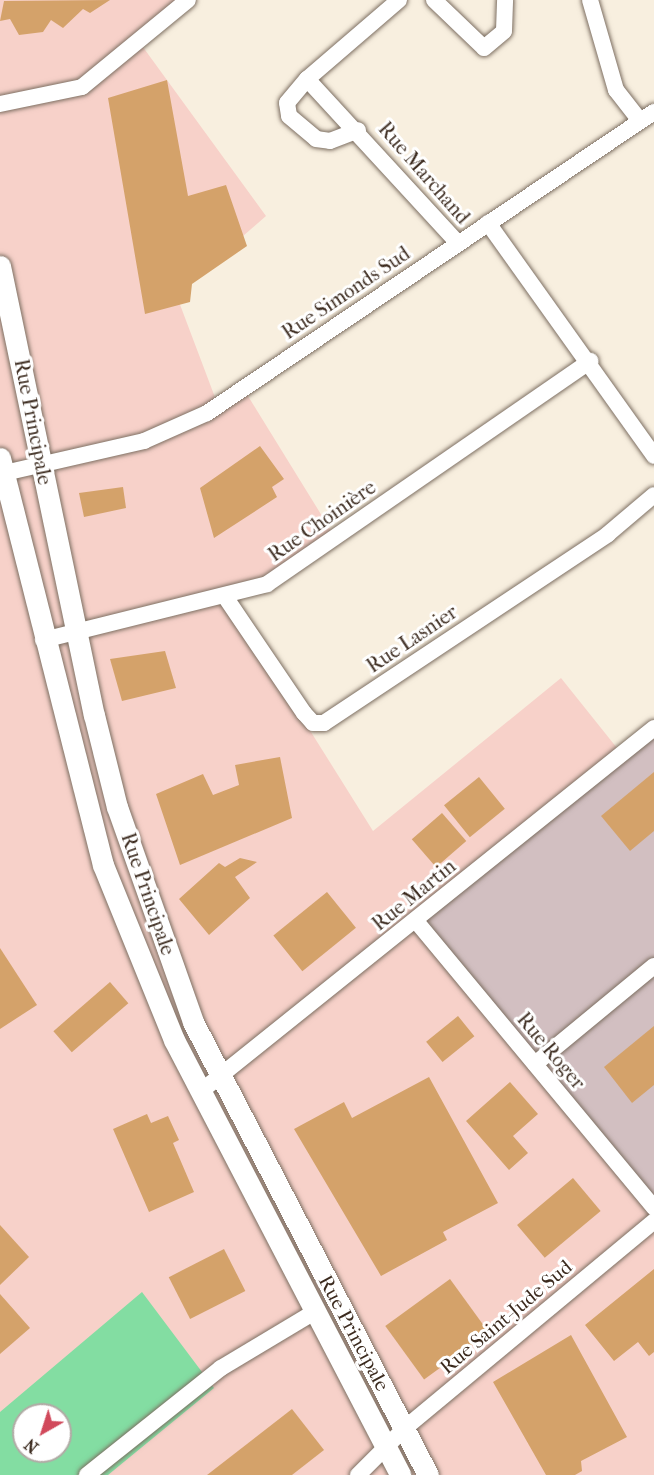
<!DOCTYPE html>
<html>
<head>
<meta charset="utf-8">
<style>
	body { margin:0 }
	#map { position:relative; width:654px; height:1475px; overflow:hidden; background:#f8efdf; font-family:"IM FELL French Canon",serif }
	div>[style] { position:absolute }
	.built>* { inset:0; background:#f7d1c9 }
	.industrial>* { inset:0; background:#d2bfc1 }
	.green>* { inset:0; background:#83dda2 }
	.building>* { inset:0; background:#d4a26a; transform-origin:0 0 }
	.roads { filter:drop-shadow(0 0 2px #7d6f62) drop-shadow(0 0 2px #7d6f62) }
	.minor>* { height:16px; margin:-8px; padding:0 8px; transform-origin:8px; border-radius:8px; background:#fff }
	.major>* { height:21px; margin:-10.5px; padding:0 10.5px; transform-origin:10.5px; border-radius:10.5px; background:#fff }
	span { translate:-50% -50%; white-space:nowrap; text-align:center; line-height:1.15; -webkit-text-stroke:6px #fff; paint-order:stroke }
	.street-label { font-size:20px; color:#3b2a1e }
	.north { position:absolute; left:12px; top:1403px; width:60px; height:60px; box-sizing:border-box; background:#fff; border:2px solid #b1aaa5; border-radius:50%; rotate:219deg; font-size:16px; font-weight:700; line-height:24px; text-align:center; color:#3b2a1e }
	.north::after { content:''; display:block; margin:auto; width:21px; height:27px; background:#d1495b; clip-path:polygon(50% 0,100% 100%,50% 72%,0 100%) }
</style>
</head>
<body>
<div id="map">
	<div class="built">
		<i style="clip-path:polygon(evenodd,0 0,188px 0,140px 43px,266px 216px,176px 294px,216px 400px,243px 388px,335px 537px,227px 598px,373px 831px,561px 678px,625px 758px,654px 1208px,654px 1475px,0 1475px,0 0,24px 1415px,60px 1415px,60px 1451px,24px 1451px,24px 1415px)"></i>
	</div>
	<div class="industrial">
		<i style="clip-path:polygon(654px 736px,654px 1203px,424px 920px)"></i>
	</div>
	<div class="green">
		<i style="clip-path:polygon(evenodd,142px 1292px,214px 1388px,108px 1475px,0 1475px,0 1412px,142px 1292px,24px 1415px,60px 1415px,60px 1451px,24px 1451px,24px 1415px)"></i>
	</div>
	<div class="building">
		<i style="clip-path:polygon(110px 0,90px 13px,83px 9px,63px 28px,51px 20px,43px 32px,19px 35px,10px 19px,0 21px,4px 1px)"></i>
		<i style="clip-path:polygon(167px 80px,188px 196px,226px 185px,247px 246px,192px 284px,190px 302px,145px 314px,108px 98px)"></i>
		<i style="clip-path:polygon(260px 446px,284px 479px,272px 487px,277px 497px,214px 538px,200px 488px)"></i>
		<i style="clip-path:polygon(123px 487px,126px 508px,84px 517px,79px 493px)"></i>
		<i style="clip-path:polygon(165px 651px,176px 688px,122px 701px,110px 659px)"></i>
		<i style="clip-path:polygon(280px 757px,292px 818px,180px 865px,156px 794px,203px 774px,213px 795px,239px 785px,235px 765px)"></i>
		<i style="clip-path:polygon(654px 772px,654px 831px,630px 851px,601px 816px)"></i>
		<i style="left:479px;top:777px;width:41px;height:45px;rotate:51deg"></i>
		<i style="left:442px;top:813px;width:37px;height:40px;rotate:49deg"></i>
		<i style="clip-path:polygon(240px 858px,257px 862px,235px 877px,250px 898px,209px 935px,179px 899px,219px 863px,225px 867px)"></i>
		<i style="left:327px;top:892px;width:46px;height:69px;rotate:51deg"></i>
		<i style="clip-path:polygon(0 948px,37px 1005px,0 1029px)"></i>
		<i style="left:110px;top:982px;width:28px;height:75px;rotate:49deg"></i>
		<i style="left:458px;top:1016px;width:26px;height:41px;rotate:51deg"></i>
		<i style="clip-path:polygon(654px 1026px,654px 1085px,632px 1103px,604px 1067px)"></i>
		<i style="clip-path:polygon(429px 1077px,498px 1203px,443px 1232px,447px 1240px,381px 1276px,294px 1129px,344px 1102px,352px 1118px)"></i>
		<i style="clip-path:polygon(510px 1082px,538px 1114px,513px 1136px,528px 1153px,509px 1170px,466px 1121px)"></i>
		<i style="clip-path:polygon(147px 1114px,151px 1123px,168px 1116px,179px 1140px,173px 1143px,194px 1192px,149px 1212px,113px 1129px)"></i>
		<i style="left:573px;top:1178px;width:43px;height:73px;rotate:50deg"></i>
		<i style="clip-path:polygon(0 1225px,29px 1257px,0 1285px)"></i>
		<i style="left:224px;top:1249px;width:47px;height:62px;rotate:63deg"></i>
		<i style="clip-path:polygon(654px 1269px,654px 1352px,649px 1356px,638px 1342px,614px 1361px,585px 1325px)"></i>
		<i style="left:450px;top:1279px;width:66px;height:80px;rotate:54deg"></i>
		<i style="clip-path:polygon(0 1294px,30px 1328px,0 1354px)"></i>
		<i style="clip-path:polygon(571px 1335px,627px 1437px,581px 1461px,582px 1471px,575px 1475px,546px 1475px,493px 1382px)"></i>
		<i style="clip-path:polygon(292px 1409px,324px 1450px,292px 1475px,207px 1475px)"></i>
	</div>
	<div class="roads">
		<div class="minor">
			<i style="left:399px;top:0;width:121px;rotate:139.3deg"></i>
			<i style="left:307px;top:79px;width:223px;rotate:47.4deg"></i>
			<i style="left:434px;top:0;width:69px;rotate:43.8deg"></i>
			<i style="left:484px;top:48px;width:26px;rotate:-40deg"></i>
			<i style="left:504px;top:31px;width:31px;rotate:-88deg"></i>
			<i style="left:590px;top:0;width:94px;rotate:73.9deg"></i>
			<i style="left:616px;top:90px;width:39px;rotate:52deg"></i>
			<i style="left:307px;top:79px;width:31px;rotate:130deg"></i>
			<i style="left:287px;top:103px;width:13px;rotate:81deg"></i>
			<i style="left:289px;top:116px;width:35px;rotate:40deg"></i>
			<i style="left:316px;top:139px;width:14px;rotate:8deg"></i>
			<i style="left:330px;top:141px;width:30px;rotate:-21deg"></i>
			<i style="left:0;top:104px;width:84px;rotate:-11.7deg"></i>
			<i style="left:82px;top:87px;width:137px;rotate:-39.4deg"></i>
			<i style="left:488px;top:223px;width:286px;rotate:54.5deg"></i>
			<i style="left:0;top:474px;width:148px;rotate:-12.9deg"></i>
			<i style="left:144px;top:441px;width:69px;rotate:-24deg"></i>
			<i style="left:207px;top:413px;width:539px;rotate:-33.96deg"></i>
			<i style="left:226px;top:598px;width:139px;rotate:55.9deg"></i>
			<i style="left:304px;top:713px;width:13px;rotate:48deg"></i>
			<i style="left:313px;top:723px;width:11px"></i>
			<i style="left:324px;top:723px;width:341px;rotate:-33.6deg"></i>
			<i style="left:608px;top:534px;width:60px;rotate:-40.3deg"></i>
			<i style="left:43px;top:640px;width:231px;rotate:-14deg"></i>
			<i style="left:267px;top:584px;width:393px;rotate:-34.6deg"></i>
			<i style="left:416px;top:921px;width:373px;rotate:50.3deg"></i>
			<i style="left:535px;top:1064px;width:154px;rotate:-39.5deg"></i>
			<i style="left:200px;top:1092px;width:582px;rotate:-38.72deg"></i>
			<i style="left:87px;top:1475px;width:171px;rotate:-38.6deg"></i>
			<i style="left:221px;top:1368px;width:107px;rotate:-30.9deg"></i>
			<i style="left:358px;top:1475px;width:66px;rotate:-45deg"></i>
			<i style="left:405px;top:1428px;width:324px;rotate:-39.7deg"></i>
		</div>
		<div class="major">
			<i style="left:0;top:266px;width:459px;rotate:78.2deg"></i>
			<i style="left:94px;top:715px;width:95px;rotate:76deg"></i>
			<i style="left:117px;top:807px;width:228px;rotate:70.5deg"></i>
			<i style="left:193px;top:1022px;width:510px;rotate:62.58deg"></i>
			<i style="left:0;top:458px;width:420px;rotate:75.8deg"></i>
			<i style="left:103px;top:865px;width:189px;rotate:67.9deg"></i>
			<i style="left:174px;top:1040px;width:490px;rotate:62.5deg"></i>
		</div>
	</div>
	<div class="street-label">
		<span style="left:424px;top:173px;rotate:49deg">Rue Marchand</span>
		<span style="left:346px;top:293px;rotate:-34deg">Rue Simonds Sud</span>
		<span style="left:33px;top:422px;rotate:79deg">Rue Principale</span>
		<span style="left:322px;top:521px;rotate:-35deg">Rue Choinière</span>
		<span style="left:412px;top:639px;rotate:-34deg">Rue Lasnier</span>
		<span style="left:148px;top:894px;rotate:71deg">Rue Principale</span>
		<span style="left:414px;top:895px;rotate:-39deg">Rue Martin</span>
		<span style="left:551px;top:1051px;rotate:50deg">Rue Roger</span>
		<span style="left:506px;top:1317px;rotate:-40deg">Rue Saint-Jude Sud</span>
		<span style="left:354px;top:1333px;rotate:62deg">Rue Principale</span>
	</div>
	<div class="north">N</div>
</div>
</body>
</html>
